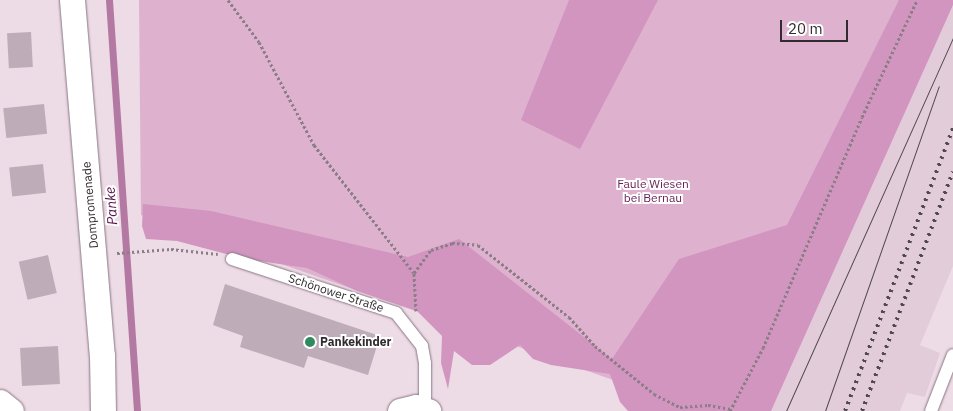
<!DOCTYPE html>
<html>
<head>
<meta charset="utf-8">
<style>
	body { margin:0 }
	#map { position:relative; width:953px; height:411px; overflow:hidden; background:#eddbe6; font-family:"IBM Plex Sans",sans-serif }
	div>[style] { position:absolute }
	.built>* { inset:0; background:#e3ccda }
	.green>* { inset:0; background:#deb1cf }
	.forest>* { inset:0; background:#d295bf }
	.stream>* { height:7px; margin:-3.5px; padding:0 3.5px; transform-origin:3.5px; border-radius:3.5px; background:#b479a2 }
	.building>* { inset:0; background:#beadb8; transform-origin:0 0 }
	.path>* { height:3px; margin-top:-1.5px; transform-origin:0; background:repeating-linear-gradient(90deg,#8b7e86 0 2.5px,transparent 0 5px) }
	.roads { filter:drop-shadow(0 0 1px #877781) drop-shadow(0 0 1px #877781) }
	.service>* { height:12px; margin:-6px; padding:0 6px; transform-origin:6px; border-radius:6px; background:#fff }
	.minor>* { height:25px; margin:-12.5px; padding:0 12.5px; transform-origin:12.5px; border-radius:12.5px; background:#fff }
	.tram>* { height:1px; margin:-0.5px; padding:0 0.5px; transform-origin:0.5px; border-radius:0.5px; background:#52494e }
	.rail>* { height:4px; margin-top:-2px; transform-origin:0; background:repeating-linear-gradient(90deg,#52494e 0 2.5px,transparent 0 7.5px) }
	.dots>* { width:14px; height:14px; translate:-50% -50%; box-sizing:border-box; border:2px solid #fff; border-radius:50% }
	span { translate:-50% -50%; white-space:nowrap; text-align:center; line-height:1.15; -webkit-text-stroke:4px #fff; paint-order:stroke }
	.park-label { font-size:12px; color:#651e54 }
	.street-label { font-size:12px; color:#322b2f }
	.poi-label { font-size:12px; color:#322b2f; font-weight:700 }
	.left { translate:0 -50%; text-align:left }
	.water-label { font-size:14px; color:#5b144b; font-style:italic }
	.scale { position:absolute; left:780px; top:20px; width:68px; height:22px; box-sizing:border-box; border:2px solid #322b2f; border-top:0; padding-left:6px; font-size:15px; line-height:18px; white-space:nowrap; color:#322b2f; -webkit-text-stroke:4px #fff; paint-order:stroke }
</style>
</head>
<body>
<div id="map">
	<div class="built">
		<i style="clip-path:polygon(953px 5px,953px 266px,920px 345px,940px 353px,925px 397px,907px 393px,900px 411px,768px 411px)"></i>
	</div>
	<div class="green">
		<i style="clip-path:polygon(139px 0,948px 0,767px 411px,702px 411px,141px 215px)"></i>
	</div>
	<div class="forest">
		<i style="clip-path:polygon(569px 0,658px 0,580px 149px,521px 120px)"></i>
		<i style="clip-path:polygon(899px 0,953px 0,953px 5px,771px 411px,628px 411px,620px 402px,610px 374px,551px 365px,533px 359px,520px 345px,490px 365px,472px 365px,454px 351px,448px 389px,441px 363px,442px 336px,417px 311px,357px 291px,307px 268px,245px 259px,177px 241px,146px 239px,142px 226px,143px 204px,211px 211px,408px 257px,459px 239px,612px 359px,679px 259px,787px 225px)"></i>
	</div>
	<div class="stream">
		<i style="left:109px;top:0;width:412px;rotate:86.1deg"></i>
	</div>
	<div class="building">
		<i style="left:31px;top:32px;width:35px;height:24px;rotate:87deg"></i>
		<i style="left:44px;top:104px;width:30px;height:41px;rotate:84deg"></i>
		<i style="left:43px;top:164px;width:29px;height:34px;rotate:84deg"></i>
		<i style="left:48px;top:255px;width:39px;height:30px;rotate:77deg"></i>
		<i style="clip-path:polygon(225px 284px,380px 336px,368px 375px,308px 356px,304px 368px,240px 347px,243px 336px,213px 325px)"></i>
		<i style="left:58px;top:346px;width:38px;height:38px;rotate:87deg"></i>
	</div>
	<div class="path">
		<i style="left:228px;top:0;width:52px;rotate:53.6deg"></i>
		<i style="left:259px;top:42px;width:117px;rotate:61.9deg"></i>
		<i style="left:314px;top:145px;width:162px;rotate:52deg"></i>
		<i style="left:117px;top:253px;width:54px;rotate:-4.2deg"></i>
		<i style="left:171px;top:249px;width:47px;rotate:6.1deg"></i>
		<i style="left:416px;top:311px;width:38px;rotate:-93deg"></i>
		<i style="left:414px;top:273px;width:29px;rotate:-54deg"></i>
		<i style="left:431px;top:250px;width:22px;rotate:-18deg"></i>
		<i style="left:452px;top:243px;width:26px;rotate:4deg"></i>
		<i style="left:478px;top:245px;width:116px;rotate:38.4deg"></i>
		<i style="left:569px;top:317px;width:39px;rotate:48deg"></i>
		<i style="left:595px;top:346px;width:76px;rotate:39.1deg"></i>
		<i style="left:654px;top:394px;width:29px;rotate:27deg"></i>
		<i style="left:680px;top:407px;width:28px;rotate:-4deg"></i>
		<i style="left:708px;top:405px;width:23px;rotate:10deg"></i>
		<i style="left:456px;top:410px;width:1px;rotate:90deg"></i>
		<i style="left:730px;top:411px;width:71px;rotate:-62.4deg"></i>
		<i style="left:763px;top:348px;width:251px;rotate:-66.8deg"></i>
		<i style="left:862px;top:117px;width:129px;rotate:-64.8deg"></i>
	</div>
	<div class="roads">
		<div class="service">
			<i style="left:232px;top:259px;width:173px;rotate:18.2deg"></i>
			<i style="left:396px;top:313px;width:42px;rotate:51.8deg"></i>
			<i style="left:422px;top:346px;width:17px;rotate:80deg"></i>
			<i style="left:425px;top:363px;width:47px;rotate:90deg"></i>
			<i style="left:931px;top:411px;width:60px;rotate:-68.6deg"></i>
		</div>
		<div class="minor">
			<i style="left:72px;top:0;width:356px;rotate:85.2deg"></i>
			<i style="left:102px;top:355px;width:56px;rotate:89deg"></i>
			<i style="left:0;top:402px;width:14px;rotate:39deg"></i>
			<i style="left:400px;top:411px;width:16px;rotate:-14deg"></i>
			<i style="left:416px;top:407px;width:13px;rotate:18deg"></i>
		</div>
	</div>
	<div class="tram">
		<i style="left:786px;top:411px;width:409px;rotate:-65.9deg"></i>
		<i style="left:825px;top:411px;width:344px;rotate:-70.7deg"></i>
	</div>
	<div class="rail">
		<i style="left:845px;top:411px;width:303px;rotate:-69.1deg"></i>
		<i style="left:862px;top:411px;width:256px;rotate:-69.2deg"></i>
	</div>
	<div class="dots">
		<i style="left:310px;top:342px;background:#318a5f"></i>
	</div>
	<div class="park-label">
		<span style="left:653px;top:191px">Faule Wiesen<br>bei Bernau</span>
	</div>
	<div class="street-label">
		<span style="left:90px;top:205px;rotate:-95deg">Dompromenade</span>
		<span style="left:336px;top:293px;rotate:18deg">Schönower Straße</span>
	</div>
	<div class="poi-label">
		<span class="left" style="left:320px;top:342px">Pankekinder</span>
	</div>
	<div class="water-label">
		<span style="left:111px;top:206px;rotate:-94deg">Panke</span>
	</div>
	<div class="scale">20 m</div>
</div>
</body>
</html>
